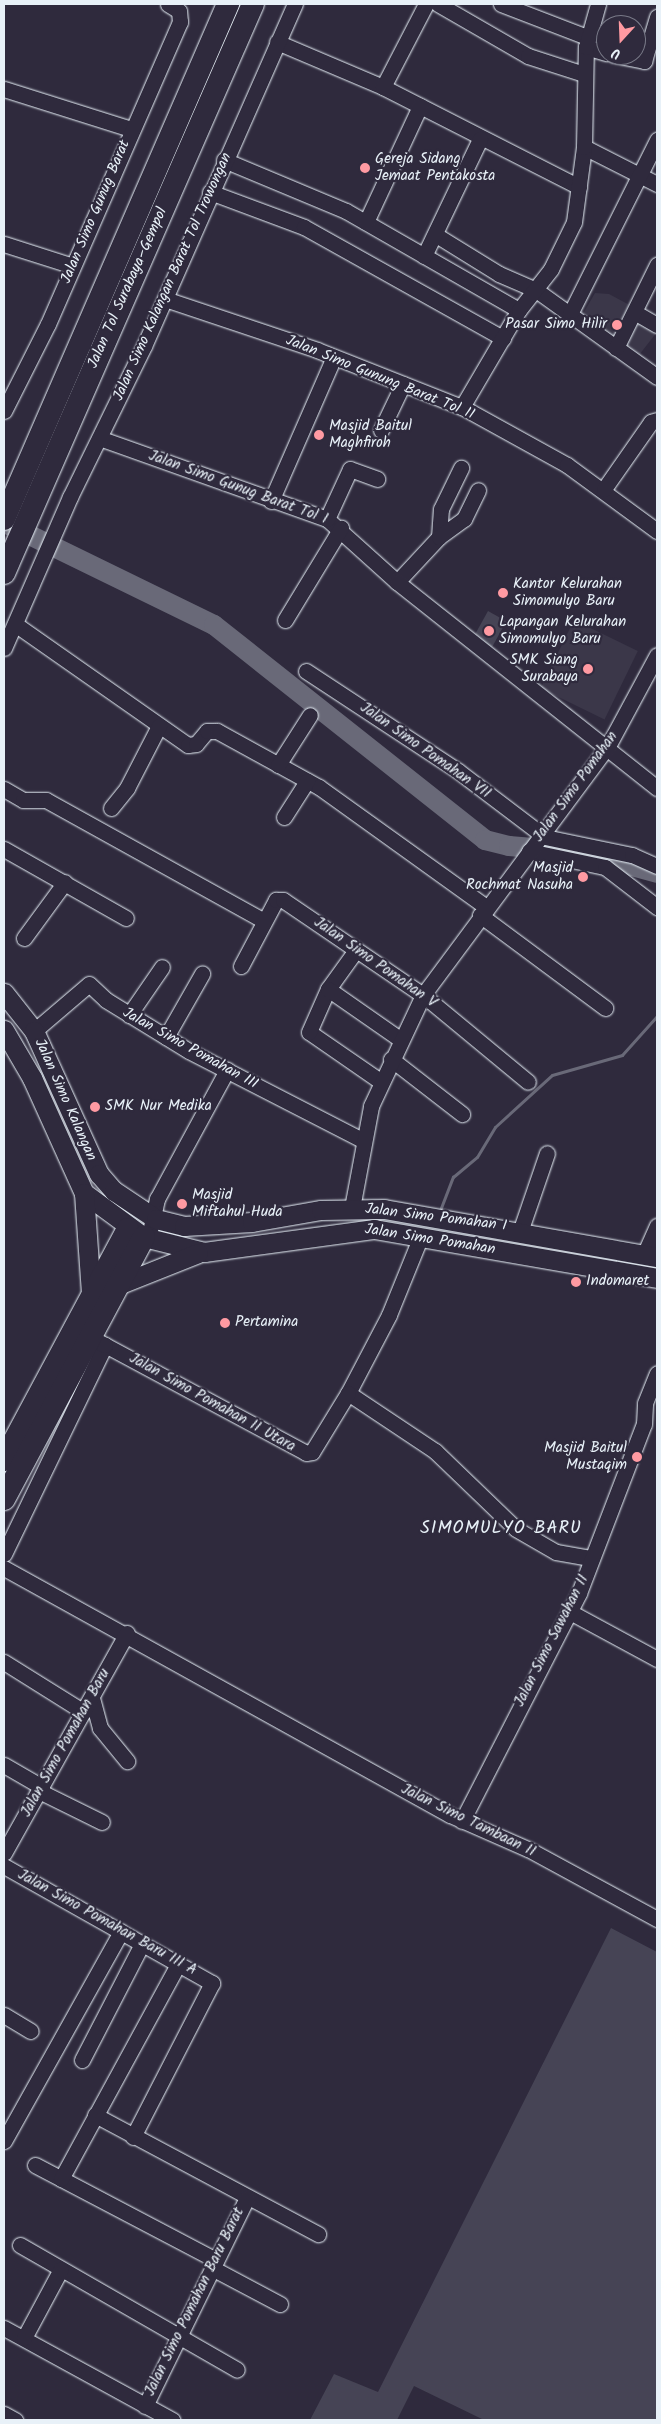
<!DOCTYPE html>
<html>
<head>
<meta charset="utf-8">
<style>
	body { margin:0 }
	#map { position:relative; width:661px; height:2424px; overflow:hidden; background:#2f2a3d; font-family:Kalam,sans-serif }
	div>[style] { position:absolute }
	.built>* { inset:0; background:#3b3749; transform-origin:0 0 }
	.green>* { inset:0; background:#464455; transform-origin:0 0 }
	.stream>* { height:3px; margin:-1.5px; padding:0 1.5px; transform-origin:1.5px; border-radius:1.5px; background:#696978 }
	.river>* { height:20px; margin:-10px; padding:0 10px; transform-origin:10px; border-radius:10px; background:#696978 }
	.roads { filter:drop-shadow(0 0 1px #e8f1f8) drop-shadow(0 0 1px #e8f1f8) }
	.minor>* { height:15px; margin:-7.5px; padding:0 7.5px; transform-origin:7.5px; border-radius:7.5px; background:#2f2a3d }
	.major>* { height:19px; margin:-9.5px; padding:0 9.5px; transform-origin:9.5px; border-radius:9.5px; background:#2f2a3d }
	.highway>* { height:22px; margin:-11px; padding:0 11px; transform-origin:11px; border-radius:11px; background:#2f2a3d }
	.dots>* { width:14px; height:14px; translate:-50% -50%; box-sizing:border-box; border:2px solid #2f2a3d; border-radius:50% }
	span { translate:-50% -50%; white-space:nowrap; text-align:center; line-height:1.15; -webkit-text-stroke:4.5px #2f2a3d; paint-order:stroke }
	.poi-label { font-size:15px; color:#e8f1f8 }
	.left { translate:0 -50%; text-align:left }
	.right { translate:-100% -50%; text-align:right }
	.street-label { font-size:15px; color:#e8f1f8 }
	.quarter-label { font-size:18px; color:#e8f1f8; letter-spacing:1px }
	.frame { position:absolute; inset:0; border:5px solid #e8f1f8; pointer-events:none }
	.north { position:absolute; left:596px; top:15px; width:50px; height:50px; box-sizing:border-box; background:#2f2a3d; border:1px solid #797a88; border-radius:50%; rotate:200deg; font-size:14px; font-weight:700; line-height:20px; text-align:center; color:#e8f1f8 }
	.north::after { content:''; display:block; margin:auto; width:18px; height:22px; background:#ff9aa2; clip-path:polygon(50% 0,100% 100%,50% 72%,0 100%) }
</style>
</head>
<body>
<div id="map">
	<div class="built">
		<i style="clip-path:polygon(595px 293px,609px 294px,637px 309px,657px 332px,636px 359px,580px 319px)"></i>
		<i style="left:574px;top:620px;width:71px;height:76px;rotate:26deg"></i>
	</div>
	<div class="green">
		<i style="left:488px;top:611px;width:21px;height:34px;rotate:29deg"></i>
		<i style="clip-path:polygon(611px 1928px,657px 1952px,657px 2420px,484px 2420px,414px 2386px,397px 2420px,310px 2420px,334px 2374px,378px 2392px)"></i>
	</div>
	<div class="stream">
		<i style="left:439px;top:1213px;width:39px;rotate:-69deg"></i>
		<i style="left:453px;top:1177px;width:31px;rotate:-40deg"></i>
		<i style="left:477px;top:1157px;width:35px;rotate:-59deg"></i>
		<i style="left:495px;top:1127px;width:77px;rotate:-42.4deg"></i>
		<i style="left:552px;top:1075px;width:73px;rotate:-15.9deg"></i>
		<i style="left:622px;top:1055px;width:52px;rotate:-48.1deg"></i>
	</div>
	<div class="river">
		<i style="left:9px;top:525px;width:228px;rotate:26deg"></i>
		<i style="left:214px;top:625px;width:346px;rotate:38.4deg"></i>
		<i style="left:485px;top:840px;width:25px;rotate:14deg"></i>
		<i style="left:509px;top:846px;width:72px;rotate:4.8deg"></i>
		<i style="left:581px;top:852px;width:79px;rotate:15.4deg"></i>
	</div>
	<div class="roads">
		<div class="minor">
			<i style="left:438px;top:4px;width:104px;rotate:30deg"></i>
			<i style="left:528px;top:56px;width:59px;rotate:17.8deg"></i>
			<i style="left:501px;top:4px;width:92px;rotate:21deg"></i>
			<i style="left:277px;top:42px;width:115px;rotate:23deg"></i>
			<i style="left:383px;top:87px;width:220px;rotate:27deg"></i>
			<i style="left:586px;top:47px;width:21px;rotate:17deg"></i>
			<i style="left:614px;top:55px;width:31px;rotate:11deg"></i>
			<i style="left:644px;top:61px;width:46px;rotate:-73.5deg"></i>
			<i style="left:383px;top:87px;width:93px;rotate:-62.6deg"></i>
			<i style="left:4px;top:89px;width:133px;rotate:17.5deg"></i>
			<i style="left:584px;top:147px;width:82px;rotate:26.9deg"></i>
			<i style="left:224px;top:160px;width:132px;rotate:22.7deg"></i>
			<i style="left:346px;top:211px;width:199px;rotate:29.8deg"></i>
			<i style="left:210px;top:192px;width:100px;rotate:20.4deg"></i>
			<i style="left:304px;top:227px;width:228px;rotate:29.2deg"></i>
			<i style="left:366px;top:222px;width:128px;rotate:-65deg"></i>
			<i style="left:436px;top:235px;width:74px;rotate:31.8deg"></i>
			<i style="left:499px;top:274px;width:40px;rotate:23.4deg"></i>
			<i style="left:536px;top:290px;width:149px;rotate:35.7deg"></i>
			<i style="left:4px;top:244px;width:72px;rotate:17.7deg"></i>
			<i style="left:424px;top:256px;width:130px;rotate:-64.4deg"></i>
			<i style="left:165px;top:299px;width:160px;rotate:18.5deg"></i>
			<i style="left:317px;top:350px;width:156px;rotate:21.5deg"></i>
			<i style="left:462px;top:407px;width:120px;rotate:28.9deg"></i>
			<i style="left:567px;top:465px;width:112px;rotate:36.3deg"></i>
			<i style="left:636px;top:313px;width:24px;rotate:30deg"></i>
			<i style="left:570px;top:314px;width:195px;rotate:-63.4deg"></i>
			<i style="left:616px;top:348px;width:93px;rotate:-63.7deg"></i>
			<i style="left:462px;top:407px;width:113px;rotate:-59.6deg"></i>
			<i style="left:519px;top:310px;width:52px;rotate:-52deg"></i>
			<i style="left:551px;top:269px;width:52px;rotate:-63.9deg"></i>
			<i style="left:574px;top:222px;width:76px;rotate:-82.4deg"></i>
			<i style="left:584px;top:147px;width:100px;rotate:-88.9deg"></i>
			<i style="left:586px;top:47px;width:45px;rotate:-74.4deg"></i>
			<i style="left:4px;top:411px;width:97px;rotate:-63.2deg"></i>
			<i style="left:48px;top:324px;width:330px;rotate:-66.4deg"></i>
			<i style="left:180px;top:22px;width:11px;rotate:-95deg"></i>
			<i style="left:179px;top:11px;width:13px;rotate:-148deg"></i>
			<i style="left:381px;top:430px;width:51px;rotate:-64.4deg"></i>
			<i style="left:102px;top:439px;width:239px;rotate:19.6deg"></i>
			<i style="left:327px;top:519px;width:94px;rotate:42deg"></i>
			<i style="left:397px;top:582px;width:62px;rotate:-47deg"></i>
			<i style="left:439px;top:537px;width:28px;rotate:-86deg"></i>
			<i style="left:441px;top:509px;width:46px;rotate:-64deg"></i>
			<i style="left:604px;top:489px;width:82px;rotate:-55deg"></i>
			<i style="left:651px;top:422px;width:6px;rotate:-18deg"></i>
			<i style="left:271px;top:501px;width:157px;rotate:-66.4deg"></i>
			<i style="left:327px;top:519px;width:55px;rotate:-65.3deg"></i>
			<i style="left:350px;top:469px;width:29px;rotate:20deg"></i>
			<i style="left:439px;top:537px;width:31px;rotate:-36deg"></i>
			<i style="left:464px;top:519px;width:32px;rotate:-64deg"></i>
			<i style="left:397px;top:582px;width:332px;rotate:38.4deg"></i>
			<i style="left:285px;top:620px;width:108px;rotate:-58.7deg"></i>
			<i style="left:15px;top:624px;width:211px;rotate:35deg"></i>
			<i style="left:188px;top:745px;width:8px;rotate:-7deg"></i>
			<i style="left:196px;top:744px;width:17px;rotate:-50deg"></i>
			<i style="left:207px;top:731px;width:10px"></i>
			<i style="left:217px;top:731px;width:116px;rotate:28.8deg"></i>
			<i style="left:319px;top:787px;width:206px;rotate:35.7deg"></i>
			<i style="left:4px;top:648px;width:165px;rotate:-66.4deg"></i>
			<i style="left:70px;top:497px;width:168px;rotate:-63.9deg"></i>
			<i style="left:144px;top:346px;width:374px;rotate:-66.2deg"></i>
			<i style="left:306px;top:671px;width:182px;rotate:33.3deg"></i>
			<i style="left:458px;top:771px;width:104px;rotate:37.2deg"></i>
			<i style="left:278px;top:765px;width:59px;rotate:-57.4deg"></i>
			<i style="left:4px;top:789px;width:22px;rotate:30deg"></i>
			<i style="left:23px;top:800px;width:23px"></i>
			<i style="left:46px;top:800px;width:249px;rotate:29deg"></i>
			<i style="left:111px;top:808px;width:26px;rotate:-51deg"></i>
			<i style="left:127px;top:788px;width:70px;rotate:-62.7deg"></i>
			<i style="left:284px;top:817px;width:43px;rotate:-57.4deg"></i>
			<i style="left:540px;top:836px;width:94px;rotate:11.7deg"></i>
			<i style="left:632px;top:855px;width:27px;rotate:24deg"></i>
			<i style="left:4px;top:849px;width:140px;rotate:29.5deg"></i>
			<i style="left:529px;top:851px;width:78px;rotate:11.9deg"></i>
			<i style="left:605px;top:867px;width:66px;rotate:37.6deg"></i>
			<i style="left:480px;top:915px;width:156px;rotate:36.6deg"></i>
			<i style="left:24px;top:938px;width:69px;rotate:-53.8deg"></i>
			<i style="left:241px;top:966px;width:75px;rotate:-62.1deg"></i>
			<i style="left:276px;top:900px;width:7px"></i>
			<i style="left:283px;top:900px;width:169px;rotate:34.2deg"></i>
			<i style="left:423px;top:995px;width:136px;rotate:39.6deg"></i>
			<i style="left:328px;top:989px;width:48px;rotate:-54.3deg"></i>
			<i style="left:129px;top:1015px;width:58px;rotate:-55.5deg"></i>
			<i style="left:34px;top:1031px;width:72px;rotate:-40.5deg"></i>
			<i style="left:89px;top:984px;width:23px;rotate:43deg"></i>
			<i style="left:106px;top:1000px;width:97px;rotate:31.6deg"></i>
			<i style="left:189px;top:1051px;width:195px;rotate:27.2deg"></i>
			<i style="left:166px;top:1037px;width:73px;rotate:-60.3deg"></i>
			<i style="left:391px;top:1059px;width:90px;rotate:37.8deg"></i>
			<i style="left:380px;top:1081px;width:86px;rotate:-145.4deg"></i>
			<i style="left:309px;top:1032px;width:47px;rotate:-66.2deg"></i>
			<i style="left:328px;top:989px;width:89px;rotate:34.9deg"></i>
			<i style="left:352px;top:1208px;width:104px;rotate:-79.4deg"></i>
			<i style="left:371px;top:1106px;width:123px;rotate:-64.9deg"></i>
			<i style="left:423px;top:995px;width:310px;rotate:-53.4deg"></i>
			<i style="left:608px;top:746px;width:103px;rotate:-61.7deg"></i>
			<i style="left:151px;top:1227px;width:29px;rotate:-78deg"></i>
			<i style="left:157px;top:1199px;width:147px;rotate:-61.5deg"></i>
			<i style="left:521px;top:1229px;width:80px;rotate:-71.1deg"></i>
			<i style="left:421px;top:1236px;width:85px;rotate:112.1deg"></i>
			<i style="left:389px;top:1315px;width:88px;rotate:117.7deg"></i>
			<i style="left:348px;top:1393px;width:105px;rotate:33.7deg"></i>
			<i style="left:435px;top:1451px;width:112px;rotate:43.9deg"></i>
			<i style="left:516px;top:1529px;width:46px;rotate:29.9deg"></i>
			<i style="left:556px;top:1552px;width:36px;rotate:10deg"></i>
			<i style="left:644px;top:1255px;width:32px;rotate:-66deg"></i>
			<i style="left:105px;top:1345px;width:228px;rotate:28.2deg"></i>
			<i style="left:306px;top:1453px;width:6px;rotate:-9deg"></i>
			<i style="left:312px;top:1452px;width:69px;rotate:-58.6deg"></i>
			<i style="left:4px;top:1554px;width:232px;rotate:-64.2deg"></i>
			<i style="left:105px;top:1345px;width:9px;rotate:-153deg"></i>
			<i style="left:4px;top:1568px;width:510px;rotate:28.98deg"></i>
			<i style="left:450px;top:1815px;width:85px;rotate:23.6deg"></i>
			<i style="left:528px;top:1849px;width:147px;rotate:28.5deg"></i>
			<i style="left:570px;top:1612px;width:99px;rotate:28.4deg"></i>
			<i style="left:4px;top:1662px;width:94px;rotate:32deg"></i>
			<i style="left:92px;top:1698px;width:31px;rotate:75deg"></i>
			<i style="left:100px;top:1728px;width:43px;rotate:50.7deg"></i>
			<i style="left:4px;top:1765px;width:44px;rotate:30.1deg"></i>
			<i style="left:39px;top:1791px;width:70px;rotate:26.2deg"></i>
			<i style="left:462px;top:1821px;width:256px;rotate:-62.8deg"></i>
			<i style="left:579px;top:1593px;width:181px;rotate:-69deg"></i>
			<i style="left:644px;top:1424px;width:21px;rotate:-87deg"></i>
			<i style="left:645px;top:1403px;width:32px;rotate:-68deg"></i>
			<i style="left:4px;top:1853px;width:252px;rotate:-60.8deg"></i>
			<i style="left:4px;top:1866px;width:239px;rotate:29.4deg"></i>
			<i style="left:212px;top:1983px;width:173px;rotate:117.2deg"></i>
			<i style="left:4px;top:2015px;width:31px;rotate:31deg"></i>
			<i style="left:82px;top:2060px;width:131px;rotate:-62.7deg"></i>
			<i style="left:95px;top:2115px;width:253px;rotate:28.1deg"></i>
			<i style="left:4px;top:2141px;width:240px;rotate:-60.8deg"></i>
			<i style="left:35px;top:2165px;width:204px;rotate:27.7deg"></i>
			<i style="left:61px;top:2179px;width:245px;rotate:-61.4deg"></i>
			<i style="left:20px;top:2245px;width:250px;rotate:29.9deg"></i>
			<i style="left:212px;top:2268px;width:77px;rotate:27.9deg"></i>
			<i style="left:4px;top:2328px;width:192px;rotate:28.7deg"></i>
			<i style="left:24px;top:2338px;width:78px;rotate:-61.8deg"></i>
			<i style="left:145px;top:2406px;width:232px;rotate:-63.9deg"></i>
			<i style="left:4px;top:2414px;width:13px;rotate:29deg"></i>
		</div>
		<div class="major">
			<i style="left:4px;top:993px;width:48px;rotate:51.7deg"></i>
			<i style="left:34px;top:1031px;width:157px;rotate:65.6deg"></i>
			<i style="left:99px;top:1174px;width:23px;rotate:49deg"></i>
			<i style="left:114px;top:1191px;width:50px;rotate:33.7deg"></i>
			<i style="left:156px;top:1219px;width:29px;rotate:14deg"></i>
			<i style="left:184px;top:1226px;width:68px;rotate:-3.4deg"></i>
			<i style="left:252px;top:1222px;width:70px;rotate:-9.9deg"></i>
			<i style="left:321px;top:1210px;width:63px;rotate:-0.9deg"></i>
			<i style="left:384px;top:1209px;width:277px;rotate:10deg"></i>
			<i style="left:4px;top:1030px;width:56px;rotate:59.7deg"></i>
			<i style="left:32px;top:1078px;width:126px;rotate:65.7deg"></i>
			<i style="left:84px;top:1193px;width:74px;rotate:36.3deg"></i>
			<i style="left:144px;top:1237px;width:62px;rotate:14deg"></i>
			<i style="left:204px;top:1252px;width:172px;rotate:-7.7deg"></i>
			<i style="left:374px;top:1229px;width:287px;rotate:9.8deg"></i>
			<i style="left:84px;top:1193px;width:100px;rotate:86deg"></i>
			<i style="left:118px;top:1285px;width:86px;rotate:-21.8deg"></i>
		</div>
		<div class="highway">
			<i style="left:4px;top:519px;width:562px;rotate:-66.49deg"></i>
			<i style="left:4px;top:573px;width:621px;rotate:-66.37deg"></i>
			<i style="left:4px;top:1460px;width:262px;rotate:-61.8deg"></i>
			<i style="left:4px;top:1499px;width:297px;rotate:-61.9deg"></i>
		</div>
	</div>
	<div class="dots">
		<i style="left:365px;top:168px;background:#ff9aa2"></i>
		<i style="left:617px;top:325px;background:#ff9aa2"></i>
		<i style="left:319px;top:435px;background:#ff9aa2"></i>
		<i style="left:503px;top:593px;background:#ff9aa2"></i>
		<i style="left:489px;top:631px;background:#ff9aa2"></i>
		<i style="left:588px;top:669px;background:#ff9aa2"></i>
		<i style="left:583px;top:877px;background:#ff9aa2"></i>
		<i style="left:95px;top:1107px;background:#ff9aa2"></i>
		<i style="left:182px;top:1204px;background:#ff9aa2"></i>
		<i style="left:576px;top:1282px;background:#ff9aa2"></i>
		<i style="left:225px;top:1323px;background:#ff9aa2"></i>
		<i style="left:637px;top:1457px;background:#ff9aa2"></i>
	</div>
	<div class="poi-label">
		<span class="left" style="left:375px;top:168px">Gereja Sidang<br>Jemaat Pentakosta</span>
		<span class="right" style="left:607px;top:325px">Pasar Simo Hilir</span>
		<span class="left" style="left:329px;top:435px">Masjid Baitul<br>Maghfiroh</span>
		<span class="left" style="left:513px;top:593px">Kantor Kelurahan<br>Simomulyo Baru</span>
		<span class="left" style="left:499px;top:631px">Lapangan Kelurahan<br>Simomulyo Baru</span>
		<span class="right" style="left:578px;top:669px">SMK Siang<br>Surabaya</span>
		<span class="right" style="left:573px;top:877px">Masjid<br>Rochmat Nasuha</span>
		<span class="left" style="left:105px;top:1107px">SMK Nur Medika</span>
		<span class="left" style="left:192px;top:1204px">Masjid<br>Miftahul Huda</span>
		<span class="left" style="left:586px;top:1282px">Indomaret</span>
		<span class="left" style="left:235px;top:1323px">Pertamina</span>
		<span class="right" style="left:627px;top:1457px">Masjid Baitul<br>Mustaqim</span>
	</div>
	<div class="street-label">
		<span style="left:96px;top:212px;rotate:-67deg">Jalan Simo Gunug Barat</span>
		<span style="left:173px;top:277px;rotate:-66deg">Jalan Simo Kalangan Barat Tol Trowongan</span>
		<span style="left:128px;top:288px;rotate:-66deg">Jalan Tol Surabaya–Gempol</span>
		<span style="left:380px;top:378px;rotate:22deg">Jalan Simo Gunung Barat Tol II</span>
		<span style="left:238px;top:488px;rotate:20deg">Jalan Simo Gunug Barat Tol I</span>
		<span style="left:425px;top:751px;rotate:35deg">Jalan Simo Pomahan VII</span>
		<span style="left:576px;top:787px;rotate:-54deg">Jalan Simo Pomahan</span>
		<span style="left:375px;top:963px;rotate:35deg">Jalan Simo Pomahan V</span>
		<span style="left:190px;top:1049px;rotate:29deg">Jalan Simo Pomahan III</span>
		<span style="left:65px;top:1100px;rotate:66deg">Jalan Simo Kalangan</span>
		<span style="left:436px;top:1218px;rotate:7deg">Jalan Simo Pomahan I</span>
		<span style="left:430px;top:1240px;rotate:9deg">Jalan Simo Pomahan</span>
		<span style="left:212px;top:1403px;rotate:29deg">Jalan Simo Pomahan II Utara</span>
		<span style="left:552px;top:1641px;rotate:-63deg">Jalan Simo Sawahan II</span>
		<span style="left:66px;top:1743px;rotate:-61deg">Jalan Simo Pomahan Baru</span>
		<span style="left:468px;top:1821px;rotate:26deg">Jalan Simo Tambaan II</span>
		<span style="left:107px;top:1923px;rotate:29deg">Jalan Simo Pomahan Baru III A</span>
		<span style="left:195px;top:2302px;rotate:-64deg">Jalan Simo Pomahan Baru Barat</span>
	</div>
	<div class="quarter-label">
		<span style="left:501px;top:1529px">SIMOMULYO BARU</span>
	</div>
	<div class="frame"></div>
	<div class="north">U</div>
</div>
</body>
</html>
